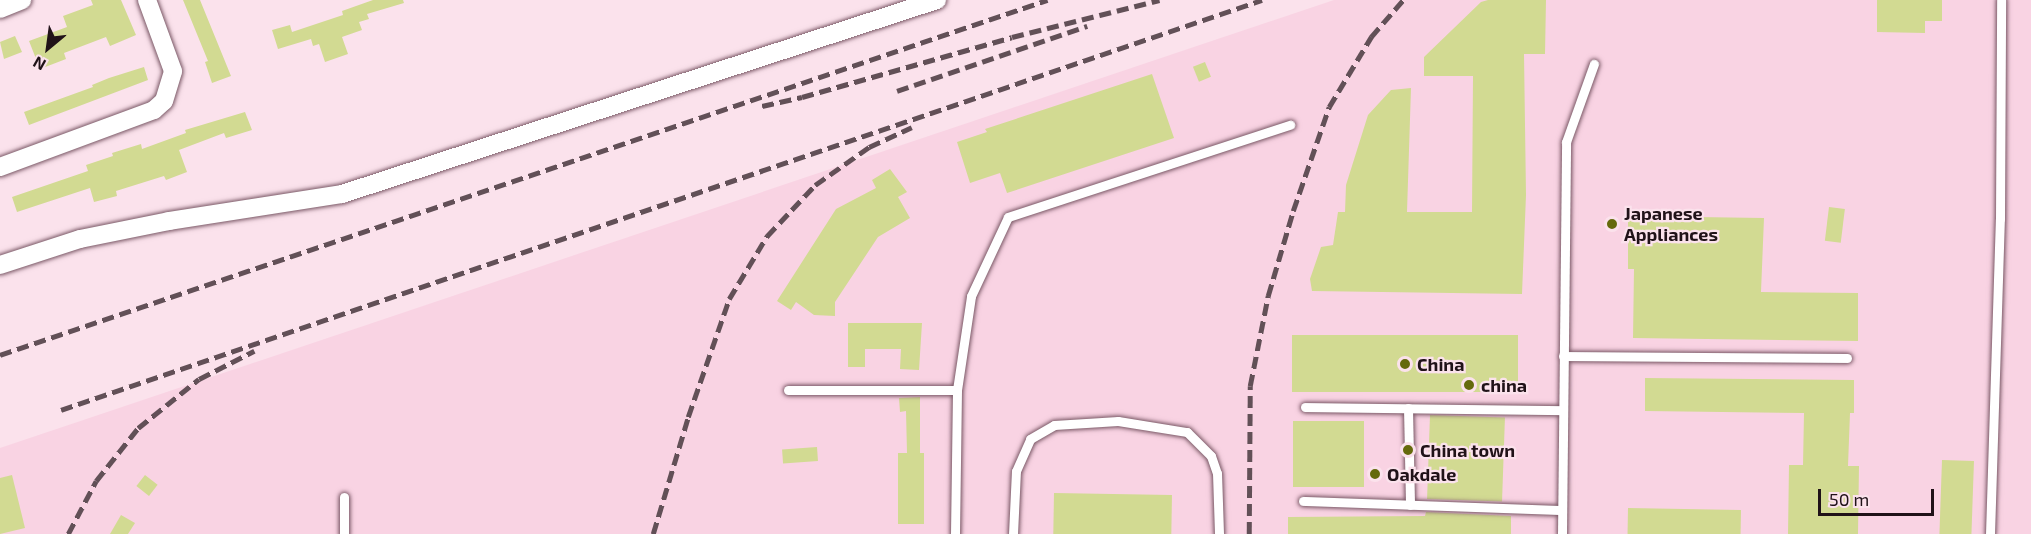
<!DOCTYPE html>
<html>
<head>
<meta charset="utf-8">
<style>
  body { margin:0 }
  #map { position:relative; width:2031px; height:534px; overflow:hidden; background:#fbe2ec; font-family:"Exo 2",sans-serif }
  div>[style] { position:absolute }
  [style*='--x'] { left:calc(var(--x)*1px); top:calc(var(--y)*1px); width:calc(var(--w)*1px); rotate:calc(var(--a)*1deg) }
  .built>* { inset:0; background:#f9d3e3 }
  .building>* { inset:0; background:#d2da92; transform-origin:0 0 }
  .roads { filter:drop-shadow(0 0 2px #7a5866) drop-shadow(0 0 2px #7a5866) }
  .service>* { height:9px; margin:-4.5px; padding:0 4.5px; transform-origin:4.5px; border-radius:4.5px; background:#fff }
  .minor>* { height:18px; margin:-9px; padding:0 9px; transform-origin:9px; border-radius:9px; background:#fff }
  .rail>* { height:4.5px; margin-top:-2.25px; transform-origin:0; background:repeating-linear-gradient(90deg,#625057 0 12px,transparent 0 18px) }
  .dots>* { width:16px; height:16px; translate:-50% -50%; box-sizing:border-box; border:3px solid #fbe2ec; border-radius:50% }
  span { translate:-50% -50%; white-space:nowrap; text-align:center; line-height:1.15; -webkit-text-stroke:4.5px #fbe2ec; paint-order:stroke }
  .poi-label { font-size:18px; color:#201218; font-weight:700 }
  .left { translate:0 -50%; text-align:left }
  .north { position:absolute; left:18px; top:18px; width:60px; height:60px; -webkit-text-stroke:4px #fbe2ec; paint-order:stroke; rotate:209deg; font-size:16px; font-weight:700; line-height:24px; text-align:center; color:#201218 }
  .north::after { content:''; display:block; margin:auto; width:21px; height:27px; background:#201218; clip-path:polygon(50% 0,100% 100%,50% 72%,0 100%) }
  .scale { position:absolute; left:1818px; top:489px; width:116px; height:27px; box-sizing:border-box; border:3px solid #201218; border-top:0; padding-left:8px; font-size:18px; line-height:21px; white-space:nowrap; color:#201218; -webkit-text-stroke:4px #fbe2ec; paint-order:stroke }
</style>
</head>
<body>
<div id="map">
  <div class="built">
    <i style="clip-path:polygon(1334px 0,2031px 0,2031px 534px,0 534px,0 448px)"></i>
  </div>
  <div class="building">
    <i style="clip-path:polygon(91px 0,121px 0,136px 35px,110px 46px,106px 37px,64px 53px,66px 59px,40px 69px,29px 41px,67px 27px,63px 16px,93px 5px)"></i>
    <i style="clip-path:polygon(183px 0,200px 0,231px 76px,212px 83px,205px 62px,208px 61px)"></i>
    <i style="clip-path:polygon(373px 0,403px 0,404px 3px,367px 14px,369px 19px,359px 22px,362px 30px,342px 37px,348px 54px,325px 62px,319px 44px,313px 46px,311px 39px,278px 49px,272px 30px,290px 25px,292px 32px,343px 15px,342px 11px)"></i>
    <i style="clip-path:polygon(1488px 0,1546px 0,1545px 54px,1524px 54px,1526px 195px,1522px 294px,1312px 291px,1310px 279px,1321px 247px,1333px 245px,1338px 212px,1345px 212px,1346px 185px,1368px 115px,1391px 90px,1411px 88px,1407px 212px,1472px 212px,1473px 76px,1424px 76px,1424px 57px,1481px 2px)"></i>
    <i style="clip-path:polygon(1877px 0,1942px 0,1942px 21px,1925px 21px,1925px 33px,1877px 32px)"></i>
    <i style="clip-path:polygon(15px 36px,22px 52px,4px 59px,0 42px)"></i>
    <i style="left:1205px;top:62px;width:16px;height:13px;rotate:68deg"></i>
    <i style="clip-path:polygon(144px 67px,148px 80px,29px 125px,24px 112px,93px 87px,92px 85px,109px 78px)"></i>
    <i style="clip-path:polygon(1152px 74px,1174px 138px,1007px 193px,1000px 173px,970px 183px,957px 142px,987px 132px,985px 129px)"></i>
    <i style="clip-path:polygon(245px 112px,252px 130px,226px 138px,224px 133px,179px 150px,187px 172px,166px 180px,164px 176px,116px 191px,117px 196px,94px 202px,90px 188px,17px 212px,12px 197px,88px 171px,86px 165px,113px 156px,112px 153px,141px 144px,142px 149px,186px 133px,185px 130px)"></i>
    <i style="clip-path:polygon(890px 169px,907px 192px,898px 197px,910px 218px,878px 237px,835px 302px,835px 316px,814px 315px,796px 302px,791px 310px,777px 301px,836px 209px,876px 188px,872px 180px)"></i>
    <i style="left:1829px;top:207px;width:16px;height:34px;rotate:7deg"></i>
    <i style="clip-path:polygon(1628px 216px,1764px 218px,1761px 292px,1858px 293px,1858px 341px,1633px 338px,1634px 269px,1628px 269px)"></i>
    <i style="clip-path:polygon(848px 323px,922px 323px,919px 370px,900px 369px,901px 349px,865px 349px,865px 367px,848px 367px)"></i>
    <i style="left:1292px;top:335px;width:226px;height:57px"></i>
    <i style="clip-path:polygon(1645px 378px,1854px 380px,1854px 413px,1850px 413px,1848px 466px,1859px 466px,1858px 534px,1788px 534px,1789px 465px,1803px 465px,1804px 413px,1645px 411px)"></i>
    <i style="clip-path:polygon(920px 397px,920px 453px,924px 453px,924px 524px,898px 524px,898px 453px,907px 453px,906px 411px,900px 412px,899px 398px)"></i>
    <i style="left:1430px;top:415px;width:75px;height:84px;rotate:2deg"></i>
    <i style="left:1293px;top:421px;width:71px;height:66px"></i>
    <i style="left:817px;top:447px;width:14px;height:35px;rotate:86deg"></i>
    <i style="left:1942px;top:460px;width:32px;height:74px;rotate:2deg"></i>
    <i style="clip-path:polygon(12px 475px,25px 528px,0 534px,0 478px)"></i>
    <i style="left:145px;top:475px;width:16px;height:14px;rotate:38deg"></i>
    <i style="left:1054px;top:493px;width:118px;height:41px;rotate:1deg"></i>
    <i style="left:1628px;top:508px;width:113px;height:26px;rotate:1deg"></i>
    <i style="clip-path:polygon(1426px 512px,1511px 516px,1511px 534px,1288px 534px,1288px 517px,1425px 516px)"></i>
    <i style="clip-path:polygon(121px 515px,135px 523px,128px 534px,110px 534px)"></i>
  </div>
  <div class="roads">
    <div class="service">
      <i style="--x:1563;--y:356;--w:284;--a:0.4"></i>
      <i style="--x:788;--y:390;--w:169;--a:0"></i>
      <i style="--x:1305;--y:407;--w:258;--a:0.7"></i>
      <i style="--x:1408;--y:408;--w:97;--a:88.8"></i>
      <i style="--x:1303;--y:501;--w:259;--a:2"></i>
      <i style="--x:344;--y:534;--w:37;--a:-90"></i>
      <i style="--x:955;--y:534;--w:144;--a:-89.2"></i>
      <i style="--x:957;--y:390;--w:95;--a:-81.5"></i>
      <i style="--x:971;--y:296;--w:87;--a:-64.9"></i>
      <i style="--x:1008;--y:217;--w:297;--a:-18.1"></i>
      <i style="--x:1013;--y:534;--w:63;--a:-87.3"></i>
      <i style="--x:1016;--y:471;--w:35;--a:-66"></i>
      <i style="--x:1030;--y:439;--w:28;--a:-30"></i>
      <i style="--x:1054;--y:425;--w:64;--a:-3.6"></i>
      <i style="--x:1118;--y:421;--w:70;--a:9.1"></i>
      <i style="--x:1187;--y:432;--w:34;--a:45"></i>
      <i style="--x:1211;--y:456;--w:18;--a:71"></i>
      <i style="--x:1217;--y:473;--w:61;--a:88.1"></i>
      <i style="--x:1562;--y:534;--w:392;--a:-89.4"></i>
      <i style="--x:1566;--y:142;--w:83;--a:-70.3"></i>
      <i style="--x:1990;--y:534;--w:315;--a:-88.2"></i>
      <i style="--x:2000;--y:219;--w:219;--a:-89.7"></i>
    </div>
    <div class="minor">
      <i style="--x:0;--y:9;--w:24;--a:-22"></i>
      <i style="--x:0;--y:167;--w:164;--a:-20.3"></i>
      <i style="--x:154;--y:110;--w:13;--a:-42"></i>
      <i style="--x:164;--y:101;--w:31;--a:-73"></i>
      <i style="--x:173;--y:71;--w:76;--a:-110.1"></i>
      <i style="--x:0;--y:265;--w:84;--a:-18"></i>
      <i style="--x:80;--y:239;--w:91;--a:-11.4"></i>
      <i style="--x:169;--y:221;--w:175;--a:-8.9"></i>
      <i style="--x:342;--y:194;--w:626;--a:-18.06"></i>
    </div>
  </div>
  <div class="rail">
    <i style="--x:897;--y:91;--w:201;--a:-18.9"></i>
    <i style="--x:762;--y:106;--w:41;--a:-12.7"></i>
    <i style="--x:802;--y:97;--w:218;--a:-15.9"></i>
    <i style="--x:1012;--y:37;--w:152;--a:-14.1"></i>
    <i style="--x:0;--y:355;--w:1106;--a:-18.73"></i>
    <i style="--x:61;--y:410;--w:1269;--a:-18.85"></i>
    <i style="--x:68;--y:534;--w:60;--a:-62.2"></i>
    <i style="--x:96;--y:481;--w:68;--a:-51.6"></i>
    <i style="--x:138;--y:428;--w:78;--a:-38.8"></i>
    <i style="--x:199;--y:379;--w:62;--a:-27"></i>
    <i style="--x:653;--y:534;--w:122;--a:-73.3"></i>
    <i style="--x:688;--y:417;--w:125;--a:-70.8"></i>
    <i style="--x:729;--y:299;--w:74;--a:-58.9"></i>
    <i style="--x:767;--y:236;--w:70;--a:-46.7"></i>
    <i style="--x:815;--y:185;--w:66;--a:-35.1"></i>
    <i style="--x:869;--y:147;--w:47;--a:-24.9"></i>
    <i style="--x:1249;--y:534;--w:148;--a:-89.6"></i>
    <i style="--x:1250;--y:386;--w:92;--a:-78.7"></i>
    <i style="--x:1268;--y:296;--w:89;--a:-73.6"></i>
    <i style="--x:1293;--y:211;--w:110;--a:-70.9"></i>
    <i style="--x:1329;--y:107;--w:82;--a:-59"></i>
    <i style="--x:1371;--y:37;--w:49;--a:-49.1"></i>
  </div>
  <div class="dots">
    <i style="left:1612px;top:224px;background:#656a0c"></i>
    <i style="left:1405px;top:364px;background:#656a0c"></i>
    <i style="left:1469px;top:385px;background:#656a0c"></i>
    <i style="left:1408px;top:450px;background:#656a0c"></i>
    <i style="left:1375px;top:474px;background:#656a0c"></i>
  </div>
  <div class="poi-label">
    <span class="left" style="left:1624px;top:224px">Japanese<br>Appliances</span>
    <span class="left" style="left:1417px;top:364px">China</span>
    <span class="left" style="left:1481px;top:385px">china</span>
    <span class="left" style="left:1420px;top:450px">China town</span>
    <span class="left" style="left:1387px;top:474px">Oakdale</span>
  </div>
  <div class="north">N</div>
  <div class="scale">50 m</div>
</div>
</body>
</html>
